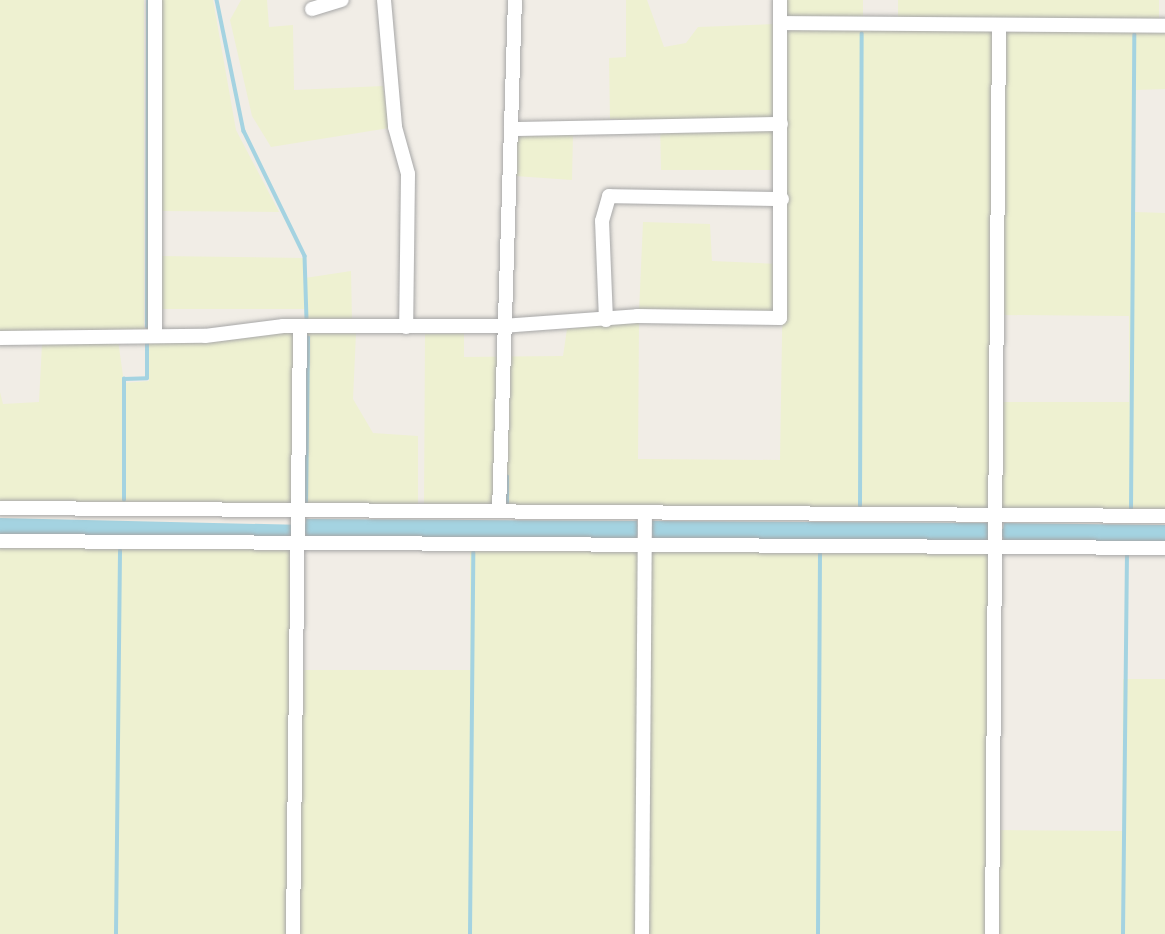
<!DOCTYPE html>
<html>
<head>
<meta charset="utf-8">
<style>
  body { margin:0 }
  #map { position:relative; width:1165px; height:934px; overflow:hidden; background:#f1ede6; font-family:"Nunito Sans",sans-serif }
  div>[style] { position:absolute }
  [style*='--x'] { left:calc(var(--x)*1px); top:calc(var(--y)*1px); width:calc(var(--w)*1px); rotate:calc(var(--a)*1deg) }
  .farmland>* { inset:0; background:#eef1d1; transform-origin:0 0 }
  .water>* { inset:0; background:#a4d3e1 }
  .stream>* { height:3.5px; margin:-1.75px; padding:0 1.75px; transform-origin:1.75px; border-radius:1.75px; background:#a4d3e1 }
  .roads { filter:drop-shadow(0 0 2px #a7a7a7) drop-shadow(0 0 2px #a7a7a7) }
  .street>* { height:14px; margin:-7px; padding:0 7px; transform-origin:7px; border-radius:7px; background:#fff }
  span { translate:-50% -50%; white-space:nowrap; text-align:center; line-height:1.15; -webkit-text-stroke:5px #fff; paint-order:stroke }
</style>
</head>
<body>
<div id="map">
  <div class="farmland">
    <i style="left:0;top:0;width:144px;height:333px"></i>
    <i style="clip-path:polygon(161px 0,213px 0,236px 130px,279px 212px,159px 211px)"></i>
    <i style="clip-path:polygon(241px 0,267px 0,269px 27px,293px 25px,294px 90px,383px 86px,389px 128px,271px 147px,252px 116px,230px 20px)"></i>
    <i style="clip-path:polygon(626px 0,647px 0,664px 47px,686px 43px,698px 27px,776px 24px,775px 170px,661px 170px,660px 122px,610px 119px,609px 58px,626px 57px)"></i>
    <i style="left:786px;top:0;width:77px;height:19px"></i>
    <i style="left:898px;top:0;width:261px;height:20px"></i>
    <i style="clip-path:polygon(787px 28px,993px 31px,991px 509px,424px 505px,425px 334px,464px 333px,464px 357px,563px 356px,567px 329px,639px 321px,638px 459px,780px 460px)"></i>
    <i style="clip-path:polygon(1003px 32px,1165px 32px,1165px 89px,1136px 90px,1135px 212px,1165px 213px,1165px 511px,1000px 509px,1000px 402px,1129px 402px,1129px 316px,1001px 315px)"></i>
    <i style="clip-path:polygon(573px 133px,572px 180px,515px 176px,516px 137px)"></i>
    <i style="clip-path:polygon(643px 222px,710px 224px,712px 261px,778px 264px,775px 314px,639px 312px)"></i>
    <i style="clip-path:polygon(159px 256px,303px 258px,305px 278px,351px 271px,352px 320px,308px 322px,307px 309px,160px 309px)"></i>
    <i style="clip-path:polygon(288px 331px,356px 333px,353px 399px,373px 433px,418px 436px,418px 504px,0 503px,0 392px,3px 404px,39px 402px,42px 344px,118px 340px,124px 383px,149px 381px,149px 339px)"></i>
    <i style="clip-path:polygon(0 547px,301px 549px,301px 670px,470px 670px,470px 549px,989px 552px,985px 934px,0 934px)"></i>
    <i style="clip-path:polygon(1123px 679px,1165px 679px,1165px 934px,998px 934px,997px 830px,1122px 831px)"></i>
  </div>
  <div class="water">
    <i style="clip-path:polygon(0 518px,305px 525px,306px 519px,637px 521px,638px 527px,652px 527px,652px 521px,988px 523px,991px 529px,1003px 529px,1004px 523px,1165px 525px,1165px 544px,1004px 542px,1003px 537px,991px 536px,988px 542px,652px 540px,652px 535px,638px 535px,637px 540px,306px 538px,305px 532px,288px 538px,0 535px)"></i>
  </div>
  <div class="stream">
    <i style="--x:217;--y:0;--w:134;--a:78.4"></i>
    <i style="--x:244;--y:131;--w:139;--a:64"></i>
    <i style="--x:305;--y:256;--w:62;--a:88.2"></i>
    <i style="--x:147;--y:327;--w:327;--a:-89.8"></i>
    <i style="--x:124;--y:500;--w:121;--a:-90"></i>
    <i style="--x:124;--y:379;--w:23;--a:-2"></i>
    <i style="--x:147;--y:378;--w:36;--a:-90"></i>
    <i style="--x:306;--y:502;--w:164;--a:-89.3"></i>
    <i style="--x:860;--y:506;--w:472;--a:-89.8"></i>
    <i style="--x:507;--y:508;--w:31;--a:-90"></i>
    <i style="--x:1131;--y:511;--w:476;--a:-89.6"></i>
    <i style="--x:116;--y:934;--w:383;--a:-89.4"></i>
    <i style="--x:470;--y:934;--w:381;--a:-89.5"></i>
    <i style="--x:818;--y:934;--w:380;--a:-89.7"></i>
    <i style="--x:1123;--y:934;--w:379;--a:-89.4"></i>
  </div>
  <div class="roads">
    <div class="street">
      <i style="--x:155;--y:0;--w:333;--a:90"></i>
      <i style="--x:384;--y:0;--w:127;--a:85"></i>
      <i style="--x:395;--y:127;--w:49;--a:74.5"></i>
      <i style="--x:408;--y:174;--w:153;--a:90.7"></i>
      <i style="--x:312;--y:9;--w:31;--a:-17"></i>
      <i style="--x:781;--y:23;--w:384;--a:0.4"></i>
      <i style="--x:511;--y:129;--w:270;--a:-1.1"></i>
      <i style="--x:606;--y:320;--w:99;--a:-92.3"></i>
      <i style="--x:602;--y:221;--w:26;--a:-74"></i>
      <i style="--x:609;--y:196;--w:173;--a:1"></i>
      <i style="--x:0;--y:338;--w:205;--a:-0.6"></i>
      <i style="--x:205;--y:336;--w:79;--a:-7.3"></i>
      <i style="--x:283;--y:326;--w:219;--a:0"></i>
      <i style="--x:502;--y:326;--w:135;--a:-4.2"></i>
      <i style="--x:637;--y:316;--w:143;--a:0.8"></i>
      <i style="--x:780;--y:318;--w:318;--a:-90"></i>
      <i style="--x:0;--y:508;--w:1165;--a:0.39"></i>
      <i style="--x:499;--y:511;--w:511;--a:-88.21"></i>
      <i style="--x:0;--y:541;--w:1165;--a:0.34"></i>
      <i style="--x:293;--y:934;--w:607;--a:-89.34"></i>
      <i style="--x:642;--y:934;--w:422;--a:-89.6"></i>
      <i style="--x:992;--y:934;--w:908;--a:-89.56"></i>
    </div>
  </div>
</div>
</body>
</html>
